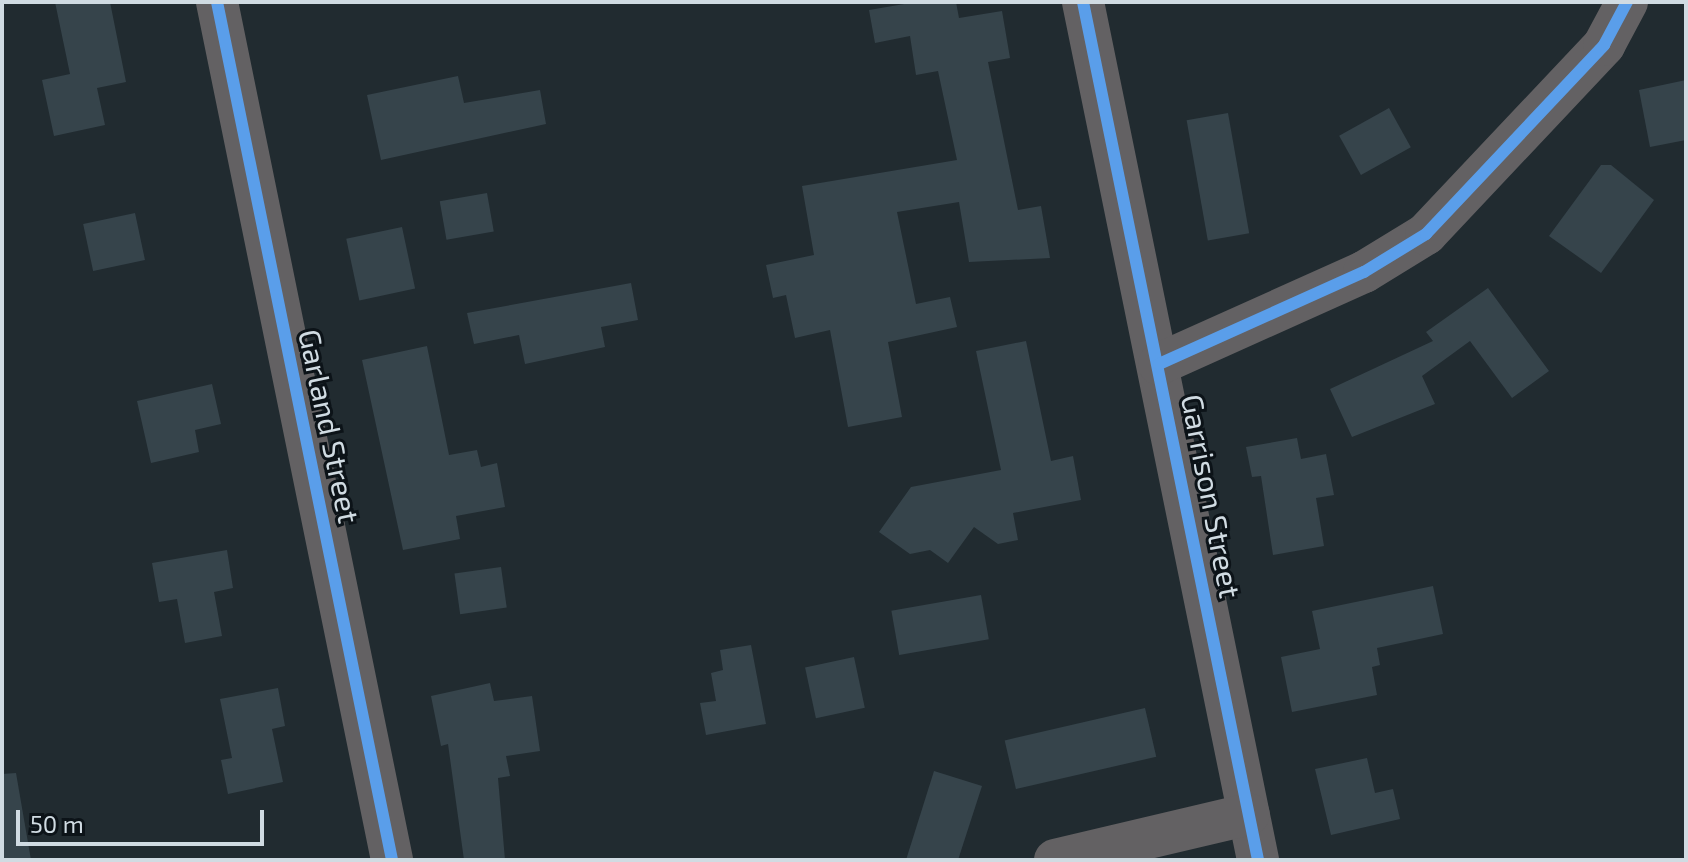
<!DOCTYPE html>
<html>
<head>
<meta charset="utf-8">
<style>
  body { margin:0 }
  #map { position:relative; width:1688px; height:862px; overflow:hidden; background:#212b30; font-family:"Exo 2",sans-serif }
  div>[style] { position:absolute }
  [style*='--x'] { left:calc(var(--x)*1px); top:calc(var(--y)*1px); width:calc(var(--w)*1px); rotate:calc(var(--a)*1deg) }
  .building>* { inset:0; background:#36444b; transform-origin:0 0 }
  .minor>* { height:42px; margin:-21px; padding:0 21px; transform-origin:21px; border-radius:21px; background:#636163 }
  .cycleway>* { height:12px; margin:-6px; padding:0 6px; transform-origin:6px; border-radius:6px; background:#5a9eea }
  span { translate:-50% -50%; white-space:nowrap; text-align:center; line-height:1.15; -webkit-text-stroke:6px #0c1318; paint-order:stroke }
  .street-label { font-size:30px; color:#d0dbe2 }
  .frame { position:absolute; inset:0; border:4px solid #d0dbe2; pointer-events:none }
  .scale { position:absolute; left:16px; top:810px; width:248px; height:36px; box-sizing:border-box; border:4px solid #d0dbe2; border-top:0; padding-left:10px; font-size:24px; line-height:28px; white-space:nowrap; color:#d0dbe2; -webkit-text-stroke:6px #0c1318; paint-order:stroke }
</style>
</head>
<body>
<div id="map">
  <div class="building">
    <i style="clip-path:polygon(55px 2px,110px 2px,126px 82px,97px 88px,105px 125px,54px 136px,42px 80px,70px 74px)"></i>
    <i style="clip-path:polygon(916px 2px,956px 2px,959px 18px,1002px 11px,1010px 58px,988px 62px,1018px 210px,1041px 206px,1050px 258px,969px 262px,959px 202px,897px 212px,916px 304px,950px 297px,957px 327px,888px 342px,902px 417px,848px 427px,830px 330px,795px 338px,786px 295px,773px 298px,766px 265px,814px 255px,802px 186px,957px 160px,938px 71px,916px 75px,910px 36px,875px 43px,869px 10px)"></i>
    <i style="clip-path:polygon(458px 76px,464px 103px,540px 90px,546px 124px,381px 160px,367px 95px)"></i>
    <i style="clip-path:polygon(1686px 80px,1686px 140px,1650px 147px,1639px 90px)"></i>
    <i style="left:1389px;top:108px;width:45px;height:57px;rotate:61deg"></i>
    <i style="left:1228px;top:113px;width:122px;height:42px;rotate:80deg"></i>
    <i style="clip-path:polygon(1601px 165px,1611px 165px,1654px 200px,1601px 273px,1549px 236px)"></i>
    <i style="left:487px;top:193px;width:39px;height:48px;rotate:80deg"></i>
    <i style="left:135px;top:213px;width:48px;height:53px;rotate:78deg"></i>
    <i style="left:402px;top:227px;width:63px;height:57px;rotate:78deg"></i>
    <i style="clip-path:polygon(631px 283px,638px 320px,601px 327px,605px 347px,525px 364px,519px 335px,474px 344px,467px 313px)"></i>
    <i style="clip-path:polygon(1488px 288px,1549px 371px,1512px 398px,1470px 341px,1422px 376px,1435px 404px,1352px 437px,1330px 389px,1433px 341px,1426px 332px)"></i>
    <i style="clip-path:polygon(1026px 341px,1051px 461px,1073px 456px,1081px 500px,1013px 513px,1018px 540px,998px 544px,974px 527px,948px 563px,930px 550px,910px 554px,879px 532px,911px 487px,1001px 470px,976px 351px)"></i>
    <i style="clip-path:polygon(427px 346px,449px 455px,477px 450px,481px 467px,497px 463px,505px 507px,456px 516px,460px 539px,403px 550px,362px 360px)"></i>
    <i style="clip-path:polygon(212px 384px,221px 424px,195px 430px,199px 452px,151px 463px,137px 401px)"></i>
    <i style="clip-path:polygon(1297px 438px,1301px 459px,1326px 454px,1334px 495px,1316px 498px,1324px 546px,1273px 555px,1261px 476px,1252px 477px,1246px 447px)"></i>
    <i style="clip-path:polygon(227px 550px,233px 588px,214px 592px,222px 636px,185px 643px,177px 599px,159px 602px,152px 563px)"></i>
    <i style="left:501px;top:567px;width:41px;height:47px;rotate:82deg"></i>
    <i style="clip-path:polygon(1433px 586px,1443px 634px,1377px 648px,1380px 665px,1372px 667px,1377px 695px,1292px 712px,1281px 657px,1320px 649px,1312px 611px)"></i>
    <i style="left:981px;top:595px;width:45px;height:91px;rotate:80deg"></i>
    <i style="clip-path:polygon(751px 645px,766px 724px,706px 735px,700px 703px,716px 701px,711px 673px,723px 670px,720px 650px)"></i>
    <i style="left:854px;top:657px;width:52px;height:50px;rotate:78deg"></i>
    <i style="clip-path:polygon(490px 683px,494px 701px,532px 696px,540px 751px,506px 756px,510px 776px,498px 778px,505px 860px,464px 860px,448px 744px,441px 746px,431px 696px)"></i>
    <i style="clip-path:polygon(278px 688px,285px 726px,272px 729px,283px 782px,228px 794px,221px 760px,232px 758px,220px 699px)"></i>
    <i style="left:1145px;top:708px;width:50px;height:144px;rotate:77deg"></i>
    <i style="clip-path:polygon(1367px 758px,1375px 793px,1393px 789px,1400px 819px,1331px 835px,1315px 769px)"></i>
    <i style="clip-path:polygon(934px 771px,982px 786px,958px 860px,906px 860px)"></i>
    <i style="clip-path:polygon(16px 773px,31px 860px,2px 860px,2px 774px)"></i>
  </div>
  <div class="minor">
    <i style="--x:217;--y:2;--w:876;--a:78.47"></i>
    <i style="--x:1083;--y:2;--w:876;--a:78.47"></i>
    <i style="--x:1159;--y:364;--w:225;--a:-24.2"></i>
    <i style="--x:1364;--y:272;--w:73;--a:-31.5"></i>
    <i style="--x:1426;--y:234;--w:260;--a:-46.7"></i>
    <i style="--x:1604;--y:45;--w:49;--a:-61.9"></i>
    <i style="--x:1055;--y:860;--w:199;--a:-13.3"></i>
  </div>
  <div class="cycleway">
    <i style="--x:217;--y:2;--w:876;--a:78.47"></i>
    <i style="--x:1083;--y:2;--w:876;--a:78.47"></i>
    <i style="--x:1159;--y:364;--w:225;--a:-24.2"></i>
    <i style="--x:1364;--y:272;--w:73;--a:-31.5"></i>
    <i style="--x:1426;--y:234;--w:260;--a:-46.7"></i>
    <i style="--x:1604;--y:45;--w:49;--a:-61.9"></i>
  </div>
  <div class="street-label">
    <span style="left:330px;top:426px;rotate:78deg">Garland Street</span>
    <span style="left:1212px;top:496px;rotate:79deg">Garrison Street</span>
  </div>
  <div class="frame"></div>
  <div class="scale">50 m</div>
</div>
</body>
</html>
